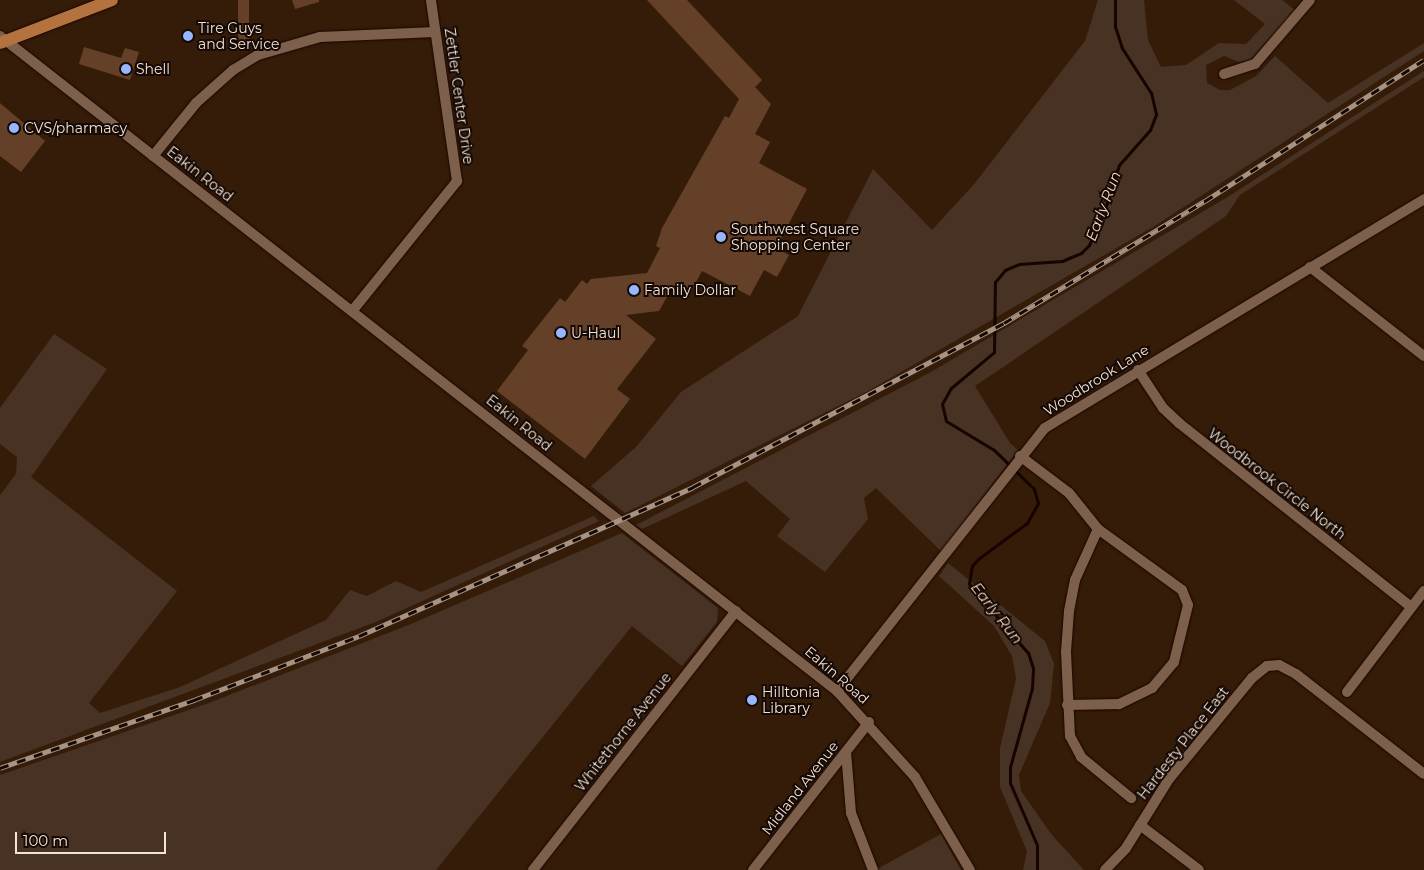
<!DOCTYPE html>
<html>
<head>
<meta charset="utf-8">
<style>
  body { margin:0 }
  #map { position:relative; width:1424px; height:870px; overflow:hidden; background:#351c09; font-family:Montserrat,sans-serif }
  div>[style] { position:absolute }
  [style*='--x'] { left:calc(var(--x)*1px); top:calc(var(--y)*1px); width:calc(var(--w)*1px); rotate:calc(var(--a)*1deg) }
  .green>* { inset:0; background:#483223 }
  .stream>* { height:3px; margin:-1.5px; padding:0 1.5px; transform-origin:1.5px; border-radius:1.5px; background:#170300 }
  .building>* { inset:0; background:#634027; transform-origin:0 0 }
  .roads { filter:drop-shadow(0 0 1px #1b0500) drop-shadow(0 0 1px #1b0500) }
  .minor>* { height:10px; margin:-5px; padding:0 5px; transform-origin:5px; border-radius:5px; background:#7d604c }
  .major>* { height:12px; margin:-6px; padding:0 6px; transform-origin:6px; border-radius:6px; background:#b4723f }
  .rail>* { height:5px; margin-top:-2.5px; transform-origin:0; background:repeating-linear-gradient(90deg,#140904 0 9px,#a79384 0 18px); box-sizing:border-box; border-block:1px solid #a79384 }
  .dots>* { width:14px; height:14px; translate:-50% -50%; box-sizing:border-box; border:2px solid #140904; border-radius:50% }
  span { translate:-50% -50%; white-space:nowrap; text-align:center; line-height:1.15; -webkit-text-stroke:4px #140904; paint-order:stroke }
  .poi-label { font-size:14px; color:#f3e2d6 }
  .left { translate:0 -50%; text-align:left }
  .street-label { font-size:14px; color:#f3e2d6 }
  .water-label { font-size:15px; color:#f9d3ba; font-style:italic }
  .scale { position:absolute; left:15px; top:832px; width:151px; height:22px; box-sizing:border-box; border:2px solid #f3e2d6; border-top:0; padding-left:6px; font-size:15px; line-height:18px; white-space:nowrap; color:#f3e2d6; -webkit-text-stroke:4px #140904; paint-order:stroke }
</style>
</head>
<body>
<div id="map">
  <div class="green">
    <i style="clip-path:polygon(1098px 0,1144px 0,1148px 40px,1161px 67px,1186px 65px,1219px 43px,1246px 44px,1265px 24px,1234px 0,1282px 0,1295px 10px,1250px 60px,1239px 62px,1224px 56px,1206px 65px,1207px 83px,1220px 90px,1230px 90px,1256px 76px,1275px 56px,1328px 103px,1424px 43px,1424px 51px,1153px 227px,868px 391px,625px 513px,591px 486px,636px 447px,681px 392px,798px 316px,873px 169px,932px 230px,975px 183px,1085px 41px)"></i>
    <i style="clip-path:polygon(1424px 71px,1424px 77px,1240px 195px,1226px 216px,975px 386px,1010px 443px,1018px 450px,941px 551px,876px 488px,864px 498px,868px 519px,825px 572px,777px 536px,790px 519px,746px 481px,642px 529px,636px 525px,931px 372px,1226px 198px)"></i>
    <i style="clip-path:polygon(54px 334px,107px 369px,31px 477px,177px 591px,89px 703px,100px 713px,180px 687px,326px 620px,350px 590px,367px 596px,396px 581px,421px 592px,594px 516px,599px 521px,376px 622px,0 762px,0 495px,16px 474px,17px 457px,0 444px,0 408px)"></i>
    <i style="clip-path:polygon(622px 533px,718px 608px,717px 622px,682px 666px,632px 626px,436px 870px,0 870px,0 775px,209px 703px,411px 624px)"></i>
    <i style="clip-path:polygon(948px 563px,1045px 641px,1054px 664px,1050px 703px,1019px 775px,1021px 791px,1052px 835px,1084px 870px,1023px 870px,1027px 851px,1000px 787px,1000px 748px,1016px 679px,1012px 656px,994px 626px,939px 576px)"></i>
    <i style="clip-path:polygon(941px 834px,961px 870px,878px 870px,877px 869px)"></i>
  </div>
  <div class="stream">
    <i style="--x:1037;--y:870;--w:25;--a:-90"></i>
    <i style="--x:1037;--y:845;--w:68;--a:-113.5"></i>
    <i style="--x:1010;--y:783;--w:16;--a:-90"></i>
    <i style="--x:1010;--y:767;--w:82;--a:-74.4"></i>
    <i style="--x:1032;--y:688;--w:20;--a:-87"></i>
    <i style="--x:1033;--y:668;--w:16;--a:-108"></i>
    <i style="--x:1028;--y:653;--w:91;--a:-130.5"></i>
    <i style="--x:969;--y:584;--w:18;--a:-81"></i>
    <i style="--x:972;--y:566;--w:9;--a:-49"></i>
    <i style="--x:978;--y:559;--w:61;--a:-36.3"></i>
    <i style="--x:1027;--y:523;--w:23;--a:-61"></i>
    <i style="--x:1038;--y:503;--w:15;--a:-106"></i>
    <i style="--x:1034;--y:489;--w:56;--a:-135.7"></i>
    <i style="--x:994;--y:450;--w:56;--a:-148.9"></i>
    <i style="--x:946;--y:421;--w:17;--a:-103"></i>
    <i style="--x:942;--y:404;--w:18;--a:-61"></i>
    <i style="--x:951;--y:388;--w:56;--a:-39.9"></i>
    <i style="--x:994;--y:352;--w:70;--a:-89.2"></i>
    <i style="--x:995;--y:282;--w:16;--a:-50"></i>
    <i style="--x:1005;--y:270;--w:15;--a:-23"></i>
    <i style="--x:1019;--y:264;--w:43;--a:-4"></i>
    <i style="--x:1062;--y:261;--w:21;--a:-23"></i>
    <i style="--x:1081;--y:253;--w:11;--a:-45"></i>
    <i style="--x:1089;--y:245;--w:33;--a:-65"></i>
    <i style="--x:1103;--y:215;--w:52;--a:-72.3"></i>
    <i style="--x:1119;--y:165;--w:47;--a:-48.5"></i>
    <i style="--x:1150;--y:130;--w:17;--a:-69"></i>
    <i style="--x:1156;--y:114;--w:22;--a:-103"></i>
    <i style="--x:1151;--y:93;--w:54;--a:-122.8"></i>
    <i style="--x:1122;--y:48;--w:23;--a:-108"></i>
    <i style="--x:1115;--y:26;--w:26;--a:-90"></i>
  </div>
  <div class="building">
    <i style="left:238px;top:0;width:11px;height:42px"></i>
    <i style="clip-path:polygon(292px 0,319px 0,319px 2px,295px 9px)"></i>
    <i style="clip-path:polygon(647px 0,687px 0,762px 80px,755px 87px,771px 104px,755px 134px,770px 142px,759px 163px,807px 189px,776px 248px,789px 255px,777px 277px,764px 270px,750px 296px,702px 271px,688px 297px,672px 288px,659px 311px,626px 315px,656px 339px,617px 389px,630px 399px,585px 459px,497px 391px,528px 350px,522px 346px,560px 298px,565px 302px,582px 280px,587px 284px,591px 279px,647px 273px,660px 248px,656px 246px,662px 228px,725px 116px,729px 118px,739px 99px)"></i>
    <i style="clip-path:polygon(84px 47px,121px 58px,125px 48px,139px 52px,130px 80px,79px 64px)"></i>
    <i style="clip-path:polygon(0 103px,45px 141px,21px 172px,0 156px)"></i>
  </div>
  <div class="roads">
    <div class="minor">
      <i style="--x:0;--y:36;--w:1063;--a:38.05"></i>
      <i style="--x:837;--y:691;--w:116;--a:47.8"></i>
      <i style="--x:915;--y:777;--w:108;--a:59.4"></i>
      <i style="--x:1224;--y:74;--w:33;--a:-18"></i>
      <i style="--x:1255;--y:64;--w:84;--a:-49.3"></i>
      <i style="--x:153;--y:156;--w:68;--a:-50.9"></i>
      <i style="--x:196;--y:103;--w:50;--a:-41.7"></i>
      <i style="--x:233;--y:70;--w:29;--a:-31"></i>
      <i style="--x:258;--y:55;--w:65;--a:-16.2"></i>
      <i style="--x:320;--y:37;--w:115;--a:-2.5"></i>
      <i style="--x:1310;--y:267;--w:145;--a:38"></i>
      <i style="--x:353;--y:310;--w:166;--a:-51.1"></i>
      <i style="--x:457;--y:181;--w:183;--a:-98.2"></i>
      <i style="--x:1138;--y:370;--w:45;--a:56.7"></i>
      <i style="--x:1163;--y:408;--w:22;--a:43"></i>
      <i style="--x:1179;--y:423;--w:296;--a:38.4"></i>
      <i style="--x:1020;--y:456;--w:61;--a:37.1"></i>
      <i style="--x:1069;--y:493;--w:46;--a:51.1"></i>
      <i style="--x:1098;--y:529;--w:104;--a:36"></i>
      <i style="--x:1182;--y:590;--w:16;--a:68"></i>
      <i style="--x:1188;--y:605;--w:59;--a:103.8"></i>
      <i style="--x:1174;--y:662;--w:34;--a:130"></i>
      <i style="--x:1152;--y:688;--w:37;--a:154"></i>
      <i style="--x:1119;--y:704;--w:52;--a:178.9"></i>
      <i style="--x:1098;--y:529;--w:56;--a:114.3"></i>
      <i style="--x:1075;--y:580;--w:32;--a:101"></i>
      <i style="--x:1069;--y:611;--w:41;--a:94.2"></i>
      <i style="--x:1066;--y:652;--w:84;--a:87.3"></i>
      <i style="--x:1070;--y:736;--w:24;--a:62"></i>
      <i style="--x:1081;--y:757;--w:65;--a:39.4"></i>
      <i style="--x:837;--y:691;--w:335;--a:-51.7"></i>
      <i style="--x:1045;--y:428;--w:443;--a:-31.1"></i>
      <i style="--x:1347;--y:692;--w:127;--a:-52.7"></i>
      <i style="--x:846;--y:752;--w:61;--a:85.3"></i>
      <i style="--x:851;--y:813;--w:61;--a:68.9"></i>
      <i style="--x:1140;--y:825;--w:74;--a:37.3"></i>
      <i style="--x:533;--y:870;--w:329;--a:-51.9"></i>
      <i style="--x:753;--y:870;--w:188;--a:-51.9"></i>
      <i style="--x:1105;--y:870;--w:30;--a:-46"></i>
      <i style="--x:1126;--y:848;--w:81;--a:-58.1"></i>
      <i style="--x:1169;--y:779;--w:131;--a:-50.6"></i>
      <i style="--x:1252;--y:678;--w:19;--a:-39"></i>
      <i style="--x:1267;--y:666;--w:12;--a:-5"></i>
      <i style="--x:1279;--y:665;--w:19;--a:28"></i>
      <i style="--x:1296;--y:674;--w:162;--a:38"></i>
    </div>
    <div class="major">
      <i style="--x:0;--y:43;--w:120;--a:-21"></i>
    </div>
  </div>
  <div class="rail">
    <i style="--x:0;--y:768;--w:206;--a:-19.3"></i>
    <i style="--x:194;--y:700;--w:177;--a:-21.2"></i>
    <i style="--x:359;--y:636;--w:366;--a:-24"></i>
    <i style="--x:693;--y:487;--w:352;--a:-27.8"></i>
    <i style="--x:1004;--y:323;--w:235;--a:-31.3"></i>
    <i style="--x:1205;--y:201;--w:260;--a:-32.8"></i>
  </div>
  <div class="dots">
    <i style="left:188px;top:36px;background:#97b6fd"></i>
    <i style="left:126px;top:69px;background:#97b6fd"></i>
    <i style="left:14px;top:128px;background:#97b6fd"></i>
    <i style="left:721px;top:237px;background:#97b6fd"></i>
    <i style="left:634px;top:290px;background:#97b6fd"></i>
    <i style="left:561px;top:333px;background:#97b6fd"></i>
    <i style="left:752px;top:700px;background:#97b6fd"></i>
  </div>
  <div class="poi-label">
    <span class="left" style="left:198px;top:36px">Tire Guys<br>and Service</span>
    <span class="left" style="left:136px;top:69px">Shell</span>
    <span class="left" style="left:24px;top:128px">CVS/pharmacy</span>
    <span class="left" style="left:731px;top:237px">Southwest Square<br>Shopping Center</span>
    <span class="left" style="left:644px;top:290px">Family Dollar</span>
    <span class="left" style="left:571px;top:333px">U-Haul</span>
    <span class="left" style="left:762px;top:700px">Hilltonia<br>Library</span>
  </div>
  <div class="street-label">
    <span style="left:459px;top:96px;rotate:82deg">Zettler Center Drive</span>
    <span style="left:200px;top:174px;rotate:38deg">Eakin Road</span>
    <span style="left:1096px;top:380px;rotate:-32deg">Woodbrook Lane</span>
    <span style="left:519px;top:423px;rotate:39deg">Eakin Road</span>
    <span style="left:1277px;top:484px;rotate:38deg">Woodbrook Circle North</span>
    <span style="left:837px;top:675px;rotate:41deg">Eakin Road</span>
    <span style="left:623px;top:732px;rotate:-52deg">Whitethorne Avenue</span>
    <span style="left:1183px;top:743px;rotate:-52deg">Hardesty Place East</span>
    <span style="left:800px;top:788px;rotate:-52deg">Midland Avenue</span>
  </div>
  <div class="water-label">
    <span style="left:1103px;top:206px;rotate:-69deg">Early Run</span>
    <span style="left:997px;top:613px;rotate:52deg">Early Run</span>
  </div>
  <div class="scale">100 m</div>
</div>
</body>
</html>
